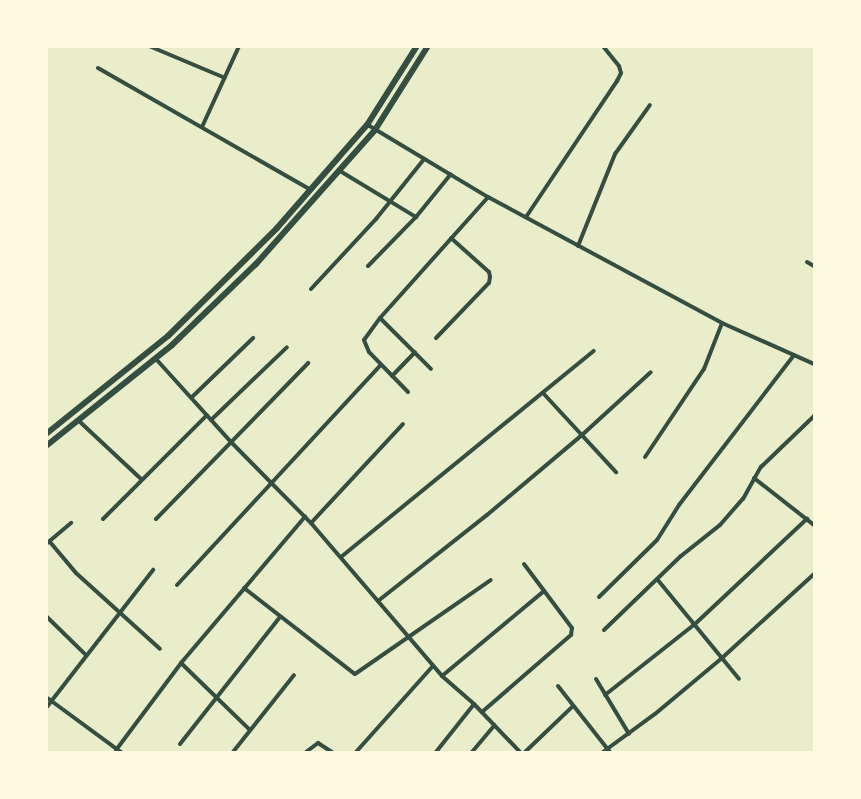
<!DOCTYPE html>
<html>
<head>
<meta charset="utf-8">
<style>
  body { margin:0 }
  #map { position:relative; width:861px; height:799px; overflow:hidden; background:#e9edc9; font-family:"Space Grotesk",sans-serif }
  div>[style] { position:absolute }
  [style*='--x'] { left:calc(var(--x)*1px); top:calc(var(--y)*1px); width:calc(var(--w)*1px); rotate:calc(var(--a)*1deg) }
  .minor>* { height:4px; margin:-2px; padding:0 2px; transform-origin:2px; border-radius:2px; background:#344e41 }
  .primary>* { height:6px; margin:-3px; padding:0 3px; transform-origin:3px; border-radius:3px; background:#344e41 }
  span { translate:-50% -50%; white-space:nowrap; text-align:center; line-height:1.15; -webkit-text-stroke:5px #fefae0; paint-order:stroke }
  .frame { position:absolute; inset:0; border:48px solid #fefae0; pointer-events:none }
</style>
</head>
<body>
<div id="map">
  <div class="minor">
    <i style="--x:149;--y:46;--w:82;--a:22.8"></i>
    <i style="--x:98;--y:68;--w:245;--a:29.8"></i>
    <i style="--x:368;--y:125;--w:140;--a:31"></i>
    <i style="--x:488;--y:197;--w:266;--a:28.3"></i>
    <i style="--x:722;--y:323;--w:101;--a:24"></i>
    <i style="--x:202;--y:127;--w:89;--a:-65.4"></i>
    <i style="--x:340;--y:171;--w:89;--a:31.2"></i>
    <i style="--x:526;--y:217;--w:164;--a:-56.2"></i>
    <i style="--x:617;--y:81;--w:9;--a:-63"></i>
    <i style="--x:621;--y:73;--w:7;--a:-106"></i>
    <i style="--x:619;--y:66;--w:26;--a:-129"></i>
    <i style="--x:578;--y:246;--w:99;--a:-68.1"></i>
    <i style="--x:615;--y:154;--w:60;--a:-54.5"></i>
    <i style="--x:807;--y:262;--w:8;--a:30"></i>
    <i style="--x:368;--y:266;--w:69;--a:-45.6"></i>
    <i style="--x:416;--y:217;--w:55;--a:-50.9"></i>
    <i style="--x:311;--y:289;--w:96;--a:-47.1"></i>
    <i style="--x:376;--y:219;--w:77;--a:-51.3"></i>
    <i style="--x:380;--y:318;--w:72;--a:45"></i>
    <i style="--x:436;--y:338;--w:76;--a:-46.1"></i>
    <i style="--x:489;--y:283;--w:6;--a:-81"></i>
    <i style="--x:490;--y:277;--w:5;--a:-101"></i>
    <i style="--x:489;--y:272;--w:51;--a:-138.2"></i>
    <i style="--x:156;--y:359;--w:112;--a:47.9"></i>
    <i style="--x:231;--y:442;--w:114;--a:45.4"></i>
    <i style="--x:311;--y:523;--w:201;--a:49.4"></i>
    <i style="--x:442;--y:676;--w:43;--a:41.2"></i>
    <i style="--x:474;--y:704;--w:66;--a:46.2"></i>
    <i style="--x:392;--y:376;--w:33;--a:-46"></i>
    <i style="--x:408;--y:392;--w:56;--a:-134.3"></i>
    <i style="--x:369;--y:352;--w:13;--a:-113"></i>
    <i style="--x:364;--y:340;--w:27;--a:-54"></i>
    <i style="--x:380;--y:318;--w:162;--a:-48.2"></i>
    <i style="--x:543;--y:393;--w:108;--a:47.3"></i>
    <i style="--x:192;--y:397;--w:85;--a:-44"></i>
    <i style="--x:211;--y:420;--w:105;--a:-43.8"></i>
    <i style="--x:79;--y:421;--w:85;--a:43.1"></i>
    <i style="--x:645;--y:457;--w:106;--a:-56.2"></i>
    <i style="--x:704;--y:369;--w:49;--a:-68.6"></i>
    <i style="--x:754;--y:478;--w:76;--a:38.1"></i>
    <i style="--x:103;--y:519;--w:147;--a:-45"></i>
    <i style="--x:156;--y:519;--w:218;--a:-45.7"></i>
    <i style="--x:311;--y:523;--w:135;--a:-47.1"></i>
    <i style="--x:50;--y:542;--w:40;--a:50"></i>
    <i style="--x:76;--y:573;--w:113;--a:42.1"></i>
    <i style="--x:46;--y:544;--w:33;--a:-40"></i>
    <i style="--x:341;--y:557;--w:326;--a:-39.2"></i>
    <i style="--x:657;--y:579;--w:129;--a:50.6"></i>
    <i style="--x:177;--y:585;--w:300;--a:-47.2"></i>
    <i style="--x:244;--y:588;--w:140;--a:37.8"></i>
    <i style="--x:355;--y:674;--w:165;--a:-34.7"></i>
    <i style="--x:599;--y:597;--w:81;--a:-44.5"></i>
    <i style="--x:657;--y:540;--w:41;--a:-57.8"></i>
    <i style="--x:679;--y:505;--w:189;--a:-52.5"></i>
    <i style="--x:378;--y:601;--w:139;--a:-38.3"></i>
    <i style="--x:487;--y:515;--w:124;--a:-40.1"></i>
    <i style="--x:582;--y:435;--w:93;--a:-42.4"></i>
    <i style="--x:46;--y:616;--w:56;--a:44.3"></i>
    <i style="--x:604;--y:630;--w:107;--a:-43.9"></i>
    <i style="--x:681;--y:556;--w:50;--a:-38.5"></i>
    <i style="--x:720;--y:525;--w:35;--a:-49"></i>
    <i style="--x:743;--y:499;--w:37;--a:-61"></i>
    <i style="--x:761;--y:467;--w:74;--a:-43.9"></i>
    <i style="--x:181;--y:663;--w:96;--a:44.2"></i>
    <i style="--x:442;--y:676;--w:133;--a:-39.8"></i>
    <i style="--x:596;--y:679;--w:64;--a:59"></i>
    <i style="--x:558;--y:686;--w:84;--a:51.8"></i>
    <i style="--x:605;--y:695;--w:115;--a:-38.3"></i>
    <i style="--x:695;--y:624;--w:154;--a:-43.2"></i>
    <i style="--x:46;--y:697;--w:93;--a:36.3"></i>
    <i style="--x:46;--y:708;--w:175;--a:-52.2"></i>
    <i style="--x:482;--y:712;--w:118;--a:-40.9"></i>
    <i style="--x:571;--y:635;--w:7;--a:-82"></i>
    <i style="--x:572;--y:628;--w:80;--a:-126.9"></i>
    <i style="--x:180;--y:744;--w:162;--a:-51.8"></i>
    <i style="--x:116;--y:750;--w:109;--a:-53.2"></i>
    <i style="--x:181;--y:663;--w:192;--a:-49.7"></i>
    <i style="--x:233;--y:752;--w:98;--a:-51.6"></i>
    <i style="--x:306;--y:752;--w:15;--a:-37"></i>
    <i style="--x:318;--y:743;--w:17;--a:33"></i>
    <i style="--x:356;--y:752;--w:115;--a:-48.2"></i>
    <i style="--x:436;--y:752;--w:61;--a:-51.6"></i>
    <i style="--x:472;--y:752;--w:35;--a:-50"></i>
    <i style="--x:525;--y:752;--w:66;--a:-43.8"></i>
    <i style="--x:603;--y:752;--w:64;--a:-36.2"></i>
    <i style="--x:655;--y:714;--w:87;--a:-39.9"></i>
    <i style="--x:722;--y:658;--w:125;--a:-42.4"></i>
  </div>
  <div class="primary">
    <i style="--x:46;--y:434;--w:156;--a:-38.8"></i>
    <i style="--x:168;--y:336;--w:153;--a:-44.7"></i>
    <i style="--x:277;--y:228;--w:137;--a:-48.9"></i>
    <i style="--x:367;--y:125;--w:93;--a:-57.7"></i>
    <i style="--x:46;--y:446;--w:161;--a:-38.7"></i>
    <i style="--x:172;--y:345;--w:117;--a:-44"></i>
    <i style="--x:256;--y:264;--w:179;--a:-48.4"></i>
    <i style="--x:375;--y:130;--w:99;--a:-57.8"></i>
  </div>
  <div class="frame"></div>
</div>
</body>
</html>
